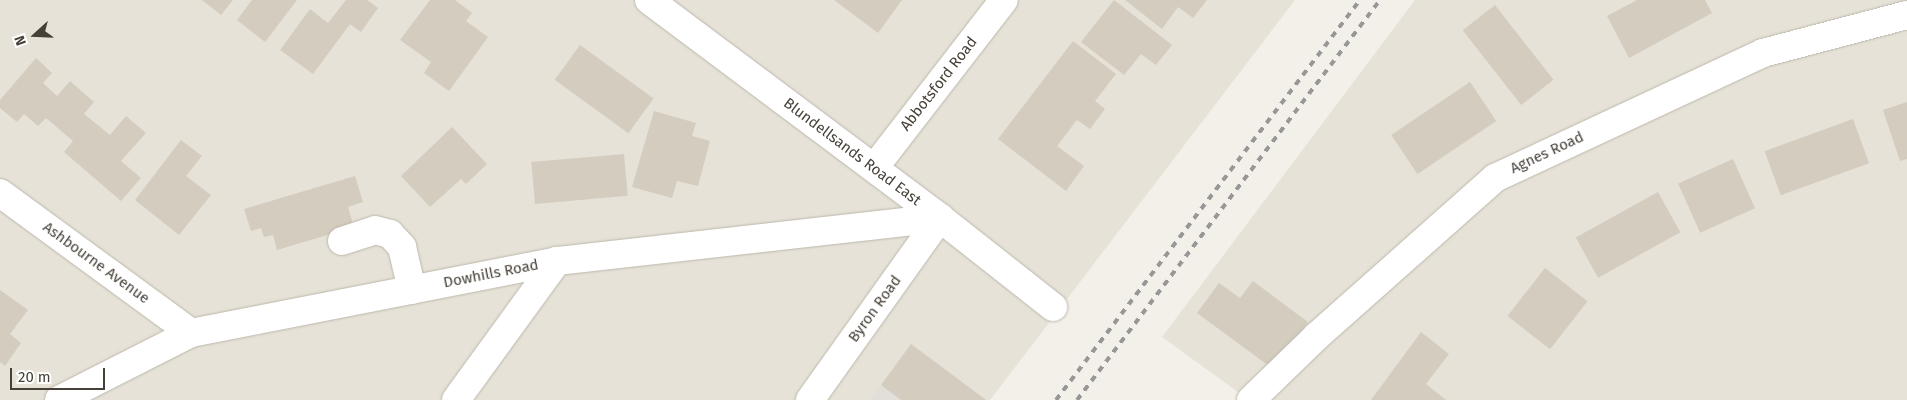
<!DOCTYPE html>
<html>
<head>
<meta charset="utf-8">
<style>
  body { margin:0 }
  #map { position:relative; width:1907px; height:400px; overflow:hidden; background:#f3f0e9; font-family:"Fira Sans",sans-serif }
  div>[style] { position:absolute }
  [style*='--x'] { left:calc(var(--x)*1px); top:calc(var(--y)*1px); width:calc(var(--w)*1px); rotate:calc(var(--a)*1deg) }
  .residential>* { inset:0; background:#e6e2d7 }
  .industrial>* { inset:0; background:#e2dfda }
  .building>* { inset:0; background:#d3ccbf; transform-origin:0 0 }
  .roads { filter:drop-shadow(0 0 1px #bdb7ac) drop-shadow(0 0 1px #bdb7ac) }
  .minor>* { height:28px; margin:-14px; padding:0 14px; transform-origin:14px; border-radius:14px; background:#fff }
  .rail>* { height:4px; margin-top:-2px; transform-origin:0; background:repeating-linear-gradient(90deg,#979797 0 6px,transparent 0 12px) }
  span { translate:-50% -50%; white-space:nowrap; text-align:center; line-height:1.15; -webkit-text-stroke:4px #fff; paint-order:stroke }
  .street-label { font-size:15px; color:#464038 }
  .north { position:absolute; left:10px; top:10px; width:50px; height:50px; -webkit-text-stroke:4px #fff; paint-order:stroke; rotate:250deg; font-size:14px; font-weight:700; line-height:20px; text-align:center; color:#464038 }
  .north::after { content:''; display:block; margin:auto; width:18px; height:22px; background:#464038; clip-path:polygon(50% 0,100% 100%,50% 72%,0 100%) }
  .scale { position:absolute; left:10px; top:368px; width:95px; height:22px; box-sizing:border-box; border:2px solid #464038; border-top:0; padding-left:6px; font-size:15px; line-height:18px; white-space:nowrap; color:#464038; -webkit-text-stroke:4px #fff; paint-order:stroke }
</style>
</head>
<body>
<div id="map">
  <div class="residential">
    <i style="clip-path:polygon(0 0,1295px 0,990px 400px,0 400px)"></i>
    <i style="clip-path:polygon(1415px 0,1907px 0,1907px 400px,1249px 400px,1162px 337px)"></i>
  </div>
  <div class="industrial">
    <i style="clip-path:polygon(881px 385px,902px 400px,870px 400px)"></i>
  </div>
  <div class="building">
    <i style="clip-path:polygon(202px 0,233px 0,221px 15px)"></i>
    <i style="clip-path:polygon(252px 0,297px 0,265px 42px,237px 20px)"></i>
    <i style="clip-path:polygon(346px 0,367px 0,378px 8px,361px 32px,350px 24px,313px 74px,280px 50px,310px 9px,328px 23px)"></i>
    <i style="clip-path:polygon(430px 0,455px 0,472px 13px,466px 21px,488px 37px,449px 91px,424px 73px,431px 62px,400px 40px)"></i>
    <i style="clip-path:polygon(834px 0,902px 0,878px 33px)"></i>
    <i style="clip-path:polygon(1114px 0,1172px 45px,1156px 65px,1141px 54px,1124px 75px,1081px 42px)"></i>
    <i style="clip-path:polygon(1125px 0,1207px 0,1193px 18px,1178px 7px,1162px 29px)"></i>
    <i style="clip-path:polygon(1637px 0,1705px 0,1712px 13px,1629px 58px,1607px 16px)"></i>
    <i style="left:1495px;top:5px;width:95px;height:41px;rotate:52deg"></i>
    <i style="clip-path:polygon(1073px 41px,1116px 74px,1095px 101px,1105px 109px,1090px 129px,1077px 120px,1057px 146px,1084px 166px,1066px 191px,998px 139px)"></i>
    <i style="left:580px;top:45px;width:91px;height:43px;rotate:36deg"></i>
    <i style="clip-path:polygon(36px 58px,52px 73px,43px 83px,57px 96px,70px 81px,94px 102px,84px 114px,110px 135px,126px 116px,146px 133px,121px 161px,141px 178px,121px 201px,64px 152px,73px 141px,46px 118px,38px 126px,24px 114px,17px 122px,0 108px,0 100px)"></i>
    <i style="left:1470px;top:82px;width:47px;height:95px;rotate:56deg"></i>
    <i style="clip-path:polygon(1907px 102px,1907px 159px,1900px 161px,1883px 110px)"></i>
    <i style="clip-path:polygon(654px 111px,696px 123px,692px 136px,710px 141px,698px 186px,677px 181px,672px 198px,632px 187px)"></i>
    <i style="left:1853px;top:119px;width:47px;height:94px;rotate:70deg"></i>
    <i style="clip-path:polygon(452px 127px,487px 164px,466px 184px,461px 179px,430px 207px,401px 176px)"></i>
    <i style="clip-path:polygon(181px 140px,202px 156px,186px 176px,211px 195px,179px 235px,135px 200px)"></i>
    <i style="left:624px;top:154px;width:42px;height:93px;rotate:85deg"></i>
    <i style="left:1733px;top:159px;width:54px;height:60px;rotate:66deg"></i>
    <i style="clip-path:polygon(355px 176px,363px 202px,348px 207px,354px 227px,277px 250px,273px 235px,264px 237px,261px 228px,251px 231px,244px 209px)"></i>
    <i style="left:1658px;top:192px;width:46px;height:94px;rotate:61deg"></i>
    <i style="left:1545px;top:268px;width:54px;height:61px;rotate:38deg"></i>
    <i style="clip-path:polygon(1253px 281px,1308px 322px,1273px 369px,1197px 313px,1219px 283px,1240px 298px)"></i>
    <i style="clip-path:polygon(0 290px,28px 310px,10px 334px,21px 343px,5px 366px,0 362px)"></i>
    <i style="clip-path:polygon(1421px 332px,1449px 354px,1426px 384px,1446px 400px,1371px 400px)"></i>
    <i style="clip-path:polygon(911px 344px,950px 373px,986px 400px,901px 400px,881px 385px)"></i>
  </div>
  <div class="roads">
    <div class="minor">
      <i style="--x:649;--y:0;--w:364;--a:36.8"></i>
      <i style="--x:940;--y:218;--w:144;--a:38.2"></i>
      <i style="--x:874;--y:168;--w:212;--a:-52.3"></i>
      <i style="--x:0;--y:193;--w:237;--a:36.2"></i>
      <i style="--x:342;--y:241;--w:35;--a:-18"></i>
      <i style="--x:375;--y:230;--w:16;--a:15"></i>
      <i style="--x:390;--y:234;--w:18;--a:47"></i>
      <i style="--x:402;--y:247;--w:44;--a:76.9"></i>
      <i style="--x:59;--y:400;--w:148;--a:-26.9"></i>
      <i style="--x:191;--y:333;--w:373;--a:-11.1"></i>
      <i style="--x:557;--y:261;--w:385;--a:-6.4"></i>
      <i style="--x:456;--y:400;--w:172;--a:-54"></i>
      <i style="--x:810;--y:400;--w:224;--a:-54.5"></i>
      <i style="--x:1251;--y:400;--w:92;--a:-44.1"></i>
      <i style="--x:1317;--y:336;--w:238;--a:-41.6"></i>
      <i style="--x:1495;--y:178;--w:296;--a:-25"></i>
      <i style="--x:1763;--y:53;--w:149;--a:-14.8"></i>
    </div>
  </div>
  <div class="rail">
    <i style="--x:1056;--y:400;--w:502;--a:-52.77"></i>
    <i style="--x:1077;--y:400;--w:502;--a:-52.86"></i>
  </div>
  <div class="street-label">
    <span style="left:939px;top:84px;rotate:-52deg">Abbotsford Road</span>
    <span style="left:852px;top:152px;rotate:37deg">Blundellsands Road East</span>
    <span style="left:1547px;top:153px;rotate:-25deg">Agnes Road</span>
    <span style="left:96px;top:263px;rotate:36deg">Ashbourne Avenue</span>
    <span style="left:491px;top:274px;rotate:-11deg">Dowhills Road</span>
    <span style="left:875px;top:309px;rotate:-54deg">Byron Road</span>
  </div>
  <div class="north">N</div>
  <div class="scale">20 m</div>
</div>
</body>
</html>
